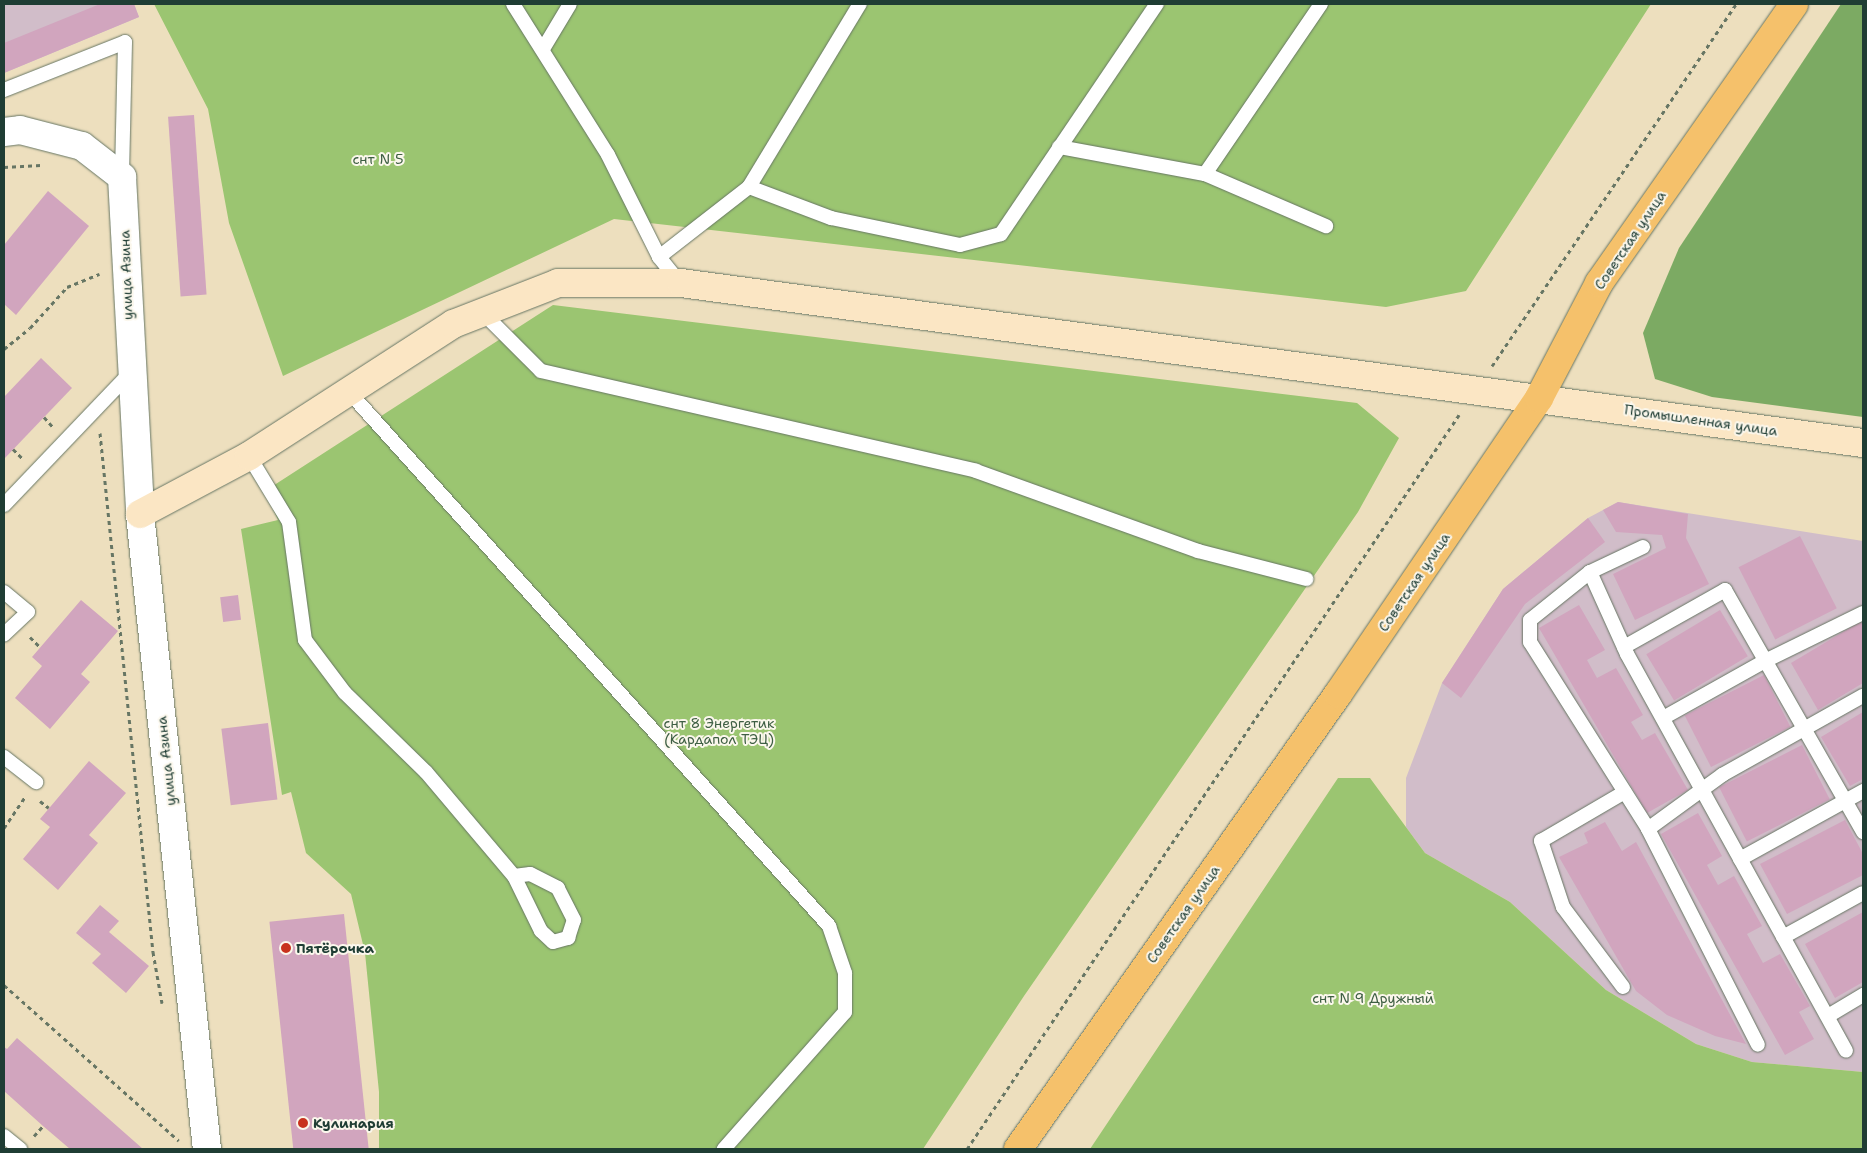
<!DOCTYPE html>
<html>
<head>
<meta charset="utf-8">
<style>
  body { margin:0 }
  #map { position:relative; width:1867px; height:1153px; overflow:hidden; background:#eddfbe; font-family:"Shantell Sans",sans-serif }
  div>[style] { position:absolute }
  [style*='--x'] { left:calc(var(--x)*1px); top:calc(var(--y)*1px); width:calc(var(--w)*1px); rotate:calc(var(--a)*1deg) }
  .industrial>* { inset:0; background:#d1bdc9 }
  .green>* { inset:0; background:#9bc571 }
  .forest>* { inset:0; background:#7caa63 }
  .building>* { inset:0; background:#d1a5be; transform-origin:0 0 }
  .path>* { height:3px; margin-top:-1.5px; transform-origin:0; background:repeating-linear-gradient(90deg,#677664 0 4px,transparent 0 8px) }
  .roads { filter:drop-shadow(0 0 1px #677664) drop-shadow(0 0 1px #677664) }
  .lane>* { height:14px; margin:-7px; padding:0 7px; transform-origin:7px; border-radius:7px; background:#fff }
  .street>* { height:28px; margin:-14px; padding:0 14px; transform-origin:14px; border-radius:14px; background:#fff }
  .secondary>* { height:28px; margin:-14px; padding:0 14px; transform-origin:14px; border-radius:14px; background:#fbe6c4 }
  .primary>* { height:28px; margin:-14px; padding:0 14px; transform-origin:14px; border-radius:14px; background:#f5c16b }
  .dots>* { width:14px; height:14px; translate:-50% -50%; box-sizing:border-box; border:2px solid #fbf7ec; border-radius:50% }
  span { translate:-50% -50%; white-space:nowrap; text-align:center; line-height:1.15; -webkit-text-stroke:4px #fbf7ec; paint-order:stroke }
  .park-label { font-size:14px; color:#3e5f43 }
  .street-label { font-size:14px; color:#1f3d34 }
  .poi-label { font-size:14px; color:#1f3d34; font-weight:700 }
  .left { translate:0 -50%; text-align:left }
  .frame { position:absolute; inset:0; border:5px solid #1f3d34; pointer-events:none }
</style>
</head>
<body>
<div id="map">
  <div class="industrial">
    <i style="clip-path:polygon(4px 4px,134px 4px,139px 17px,4px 73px)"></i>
    <i style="clip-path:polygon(1618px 502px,1863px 541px,1863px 1072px,1752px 1062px,1696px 1044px,1606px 990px,1510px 902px,1425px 853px,1406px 827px,1406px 778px,1442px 683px,1503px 589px,1588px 518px)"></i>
  </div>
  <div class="green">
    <i style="clip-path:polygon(154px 4px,1651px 4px,1466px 291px,1386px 307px,614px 219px,283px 376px,229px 223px,208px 109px)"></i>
    <i style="clip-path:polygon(553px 305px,1357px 403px,1399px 438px,1358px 512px,1024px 996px,923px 1149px,379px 1149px,379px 1092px,365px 953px,351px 894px,306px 853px,291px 792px,282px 795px,241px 529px,278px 520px,265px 491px)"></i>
    <i style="clip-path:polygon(1338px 778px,1370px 778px,1425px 853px,1510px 902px,1606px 990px,1696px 1044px,1752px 1062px,1863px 1072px,1863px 1149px,1090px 1149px)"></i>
  </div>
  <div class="forest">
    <i style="clip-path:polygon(1841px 4px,1863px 4px,1863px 417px,1712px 397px,1655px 379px,1643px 333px,1679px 248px)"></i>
  </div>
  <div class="building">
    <i style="clip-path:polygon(100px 4px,134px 4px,139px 17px,4px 73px,4px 43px)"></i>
    <i style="left:194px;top:115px;width:180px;height:26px;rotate:86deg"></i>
    <i style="clip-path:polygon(48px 191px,89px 226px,16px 315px,4px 304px,4px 245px)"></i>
    <i style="clip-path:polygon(41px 358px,72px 388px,4px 459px,4px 397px)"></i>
    <i style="clip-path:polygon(1618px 502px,1688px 514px,1686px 538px,1709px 584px,1635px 620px,1613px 574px,1666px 548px,1662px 535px,1616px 532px,1603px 510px)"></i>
    <i style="clip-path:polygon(1588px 518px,1605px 542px,1525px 604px,1461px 698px,1442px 683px,1503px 589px)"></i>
    <i style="left:1800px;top:536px;width:81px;height:69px;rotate:63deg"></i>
    <i style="left:238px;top:595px;width:25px;height:18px;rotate:83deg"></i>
    <i style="clip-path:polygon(81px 600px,118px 631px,81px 674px,90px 682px,50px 729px,15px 698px,42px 666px,32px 657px)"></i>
    <i style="clip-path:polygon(1579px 605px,1605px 650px,1587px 660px,1597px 678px,1616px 668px,1643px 715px,1631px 722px,1642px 740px,1655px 733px,1688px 790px,1647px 813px,1539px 628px)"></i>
    <i style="left:1720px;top:610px;width:54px;height:86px;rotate:59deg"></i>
    <i style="clip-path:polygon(1863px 620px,1863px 683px,1818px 710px,1791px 663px)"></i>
    <i style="left:1764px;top:675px;width:58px;height:89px;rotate:63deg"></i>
    <i style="clip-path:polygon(1863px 712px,1863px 779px,1850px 786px,1821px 737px)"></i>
    <i style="left:268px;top:723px;width:77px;height:47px;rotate:83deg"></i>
    <i style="left:1802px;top:745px;width:61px;height:93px;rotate:63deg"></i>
    <i style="clip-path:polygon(89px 761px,126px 793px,89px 835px,98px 843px,58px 890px,23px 859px,50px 827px,40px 819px)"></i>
    <i style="clip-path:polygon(1698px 813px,1722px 856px,1707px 865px,1718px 885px,1734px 876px,1762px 926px,1747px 934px,1763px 963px,1780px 954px,1810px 1006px,1799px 1012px,1814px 1039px,1785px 1055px,1661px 834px)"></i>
    <i style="clip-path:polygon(1845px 820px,1863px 854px,1863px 875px,1787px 914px,1760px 864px)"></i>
    <i style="clip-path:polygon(1605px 822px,1622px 851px,1636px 842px,1746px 1044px,1715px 1036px,1667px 1015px,1636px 991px,1559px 857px,1588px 843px,1584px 833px)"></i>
    <i style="clip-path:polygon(100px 905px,119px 921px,109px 932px,149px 966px,126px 993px,92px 963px,101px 954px,76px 933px)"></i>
    <i style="clip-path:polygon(1863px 912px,1863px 982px,1835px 998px,1805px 944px)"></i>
    <i style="left:344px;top:914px;width:236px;height:75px;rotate:84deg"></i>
    <i style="clip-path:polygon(17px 1038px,143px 1149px,70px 1149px,43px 1126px,4px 1091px,4px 1047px,7px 1049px)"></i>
  </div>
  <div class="path">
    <i style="--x:4;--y:167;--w:37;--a:-3"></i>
    <i style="--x:4;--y:349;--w:33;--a:-39"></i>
    <i style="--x:30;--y:328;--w:55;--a:-47.9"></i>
    <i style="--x:67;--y:287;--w:35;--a:-22"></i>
    <i style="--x:1492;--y:366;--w:437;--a:-56"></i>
    <i style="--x:44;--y:417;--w:13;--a:48"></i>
    <i style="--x:100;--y:433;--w:522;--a:84.17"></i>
    <i style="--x:153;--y:952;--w:52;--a:80"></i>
    <i style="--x:13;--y:449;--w:14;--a:45"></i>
    <i style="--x:30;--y:637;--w:14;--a:45"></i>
    <i style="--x:40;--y:801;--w:11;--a:38"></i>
    <i style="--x:4;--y:828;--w:37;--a:-56"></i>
    <i style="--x:4;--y:985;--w:234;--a:41.7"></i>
    <i style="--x:34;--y:1136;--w:13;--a:-48"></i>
    <i style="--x:967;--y:1149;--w:884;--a:-56.17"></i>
  </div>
  <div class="roads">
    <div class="lane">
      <i style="--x:513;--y:4;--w:178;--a:57.8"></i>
      <i style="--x:608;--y:155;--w:114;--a:63.4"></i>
      <i style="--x:659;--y:257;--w:33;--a:51"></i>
      <i style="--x:543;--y:49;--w:52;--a:-59"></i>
      <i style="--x:4;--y:90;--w:130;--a:-21.6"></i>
      <i style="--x:125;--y:42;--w:135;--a:91.3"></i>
      <i style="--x:1059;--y:147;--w:148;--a:10.5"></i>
      <i style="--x:1205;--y:174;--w:132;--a:23.3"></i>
      <i style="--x:1205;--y:174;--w:206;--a:-55.7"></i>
      <i style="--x:749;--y:187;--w:88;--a:20.7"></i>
      <i style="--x:831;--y:218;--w:132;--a:11.8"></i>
      <i style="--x:960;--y:245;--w:42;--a:-15"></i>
      <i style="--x:1001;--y:234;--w:278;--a:-55.9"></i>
      <i style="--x:659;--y:257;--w:114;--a:-37.9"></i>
      <i style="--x:749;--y:187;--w:214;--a:-58.8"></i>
      <i style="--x:482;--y:312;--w:83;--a:45"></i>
      <i style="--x:541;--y:371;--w:446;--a:12.9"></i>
      <i style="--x:976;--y:471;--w:236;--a:19.8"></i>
      <i style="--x:1198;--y:551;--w:112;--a:14.5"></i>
      <i style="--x:350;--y:393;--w:717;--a:48.05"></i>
      <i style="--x:829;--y:926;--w:50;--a:71.2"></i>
      <i style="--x:845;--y:973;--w:39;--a:90"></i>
      <i style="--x:845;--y:1012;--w:183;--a:131.5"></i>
      <i style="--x:249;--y:456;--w:77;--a:58.8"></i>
      <i style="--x:289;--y:522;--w:119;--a:82.3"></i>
      <i style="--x:305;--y:640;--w:66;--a:53"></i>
      <i style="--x:345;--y:693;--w:113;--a:44.3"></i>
      <i style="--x:426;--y:772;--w:136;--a:49.8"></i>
      <i style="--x:514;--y:876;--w:61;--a:63.9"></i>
      <i style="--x:541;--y:931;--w:16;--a:43"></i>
      <i style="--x:553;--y:942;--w:16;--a:-15"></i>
      <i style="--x:568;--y:938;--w:19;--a:-72"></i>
      <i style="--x:574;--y:920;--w:36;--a:-117"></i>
      <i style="--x:558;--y:888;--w:31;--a:-153"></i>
      <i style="--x:530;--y:874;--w:16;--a:173"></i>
      <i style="--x:4;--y:505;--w:182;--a:-46.3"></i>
      <i style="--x:1643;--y:547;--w:59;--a:154.7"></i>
      <i style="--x:1590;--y:572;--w:77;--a:141.3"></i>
      <i style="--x:1530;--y:620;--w:22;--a:90"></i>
      <i style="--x:1530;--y:642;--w:221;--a:57.7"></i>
      <i style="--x:1648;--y:829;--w:242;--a:63"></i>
      <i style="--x:1590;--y:572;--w:90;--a:65.7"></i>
      <i style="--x:1627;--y:654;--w:453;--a:61.1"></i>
      <i style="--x:4;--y:592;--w:31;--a:40"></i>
      <i style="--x:28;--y:612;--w:33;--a:137"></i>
      <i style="--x:1624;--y:647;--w:116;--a:-29.4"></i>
      <i style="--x:1725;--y:590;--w:279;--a:60.3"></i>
      <i style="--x:1663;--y:718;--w:117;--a:-29.2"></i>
      <i style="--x:1765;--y:661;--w:109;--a:-26.1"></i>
      <i style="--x:4;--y:757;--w:41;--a:38"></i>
      <i style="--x:1648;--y:829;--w:92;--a:-36.1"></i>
      <i style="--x:1722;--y:775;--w:162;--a:-29.3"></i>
      <i style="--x:1740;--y:859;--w:141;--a:-28.9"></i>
      <i style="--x:1783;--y:937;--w:91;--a:-28.8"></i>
      <i style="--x:1623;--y:987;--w:100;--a:-126.9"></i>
      <i style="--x:1563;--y:907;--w:70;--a:-108.4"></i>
      <i style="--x:1541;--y:841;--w:97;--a:-30.3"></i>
      <i style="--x:1828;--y:1016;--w:41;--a:-31"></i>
      <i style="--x:4;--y:1136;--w:21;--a:39"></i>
    </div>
    <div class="street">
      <i style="--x:4;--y:132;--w:16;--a:-7"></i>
      <i style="--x:20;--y:130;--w:64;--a:14.5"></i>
      <i style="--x:82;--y:146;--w:51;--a:37.8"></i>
      <i style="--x:122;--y:177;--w:337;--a:86.9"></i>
      <i style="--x:140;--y:514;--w:639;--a:83.98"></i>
    </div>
    <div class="secondary">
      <i style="--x:140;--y:514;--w:123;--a:-28"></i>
      <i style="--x:249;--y:456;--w:243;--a:-32.9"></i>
      <i style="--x:453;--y:324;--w:113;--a:-21.3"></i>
      <i style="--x:558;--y:283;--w:123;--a:0"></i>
      <i style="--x:681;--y:283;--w:1193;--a:7.71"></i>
    </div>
    <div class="primary">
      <i style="--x:1018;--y:1149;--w:556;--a:-54.88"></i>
      <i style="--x:1338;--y:694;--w:358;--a:-55.8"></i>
      <i style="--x:1539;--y:398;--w:130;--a:-62.4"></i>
      <i style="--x:1599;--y:283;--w:340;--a:-55"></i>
    </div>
  </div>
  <div class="dots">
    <i style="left:286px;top:948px;background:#c8321e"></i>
    <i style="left:303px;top:1123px;background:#c8321e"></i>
  </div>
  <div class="park-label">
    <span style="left:378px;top:159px">снт N 5</span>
    <span style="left:719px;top:731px">снт 8 Энергетик<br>(Кардапол ТЭЦ)</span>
    <span style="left:1373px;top:998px">снт N 9 Дружный</span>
  </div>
  <div class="street-label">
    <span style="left:1630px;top:240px;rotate:-56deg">Советская улица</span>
    <span style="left:126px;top:275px;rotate:-92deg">улица Азина</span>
    <span style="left:1701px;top:420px;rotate:8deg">Промышленная улица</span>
    <span style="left:1414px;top:582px;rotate:-56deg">Советская улица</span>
    <span style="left:166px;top:761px;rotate:-96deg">улица Азина</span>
    <span style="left:1183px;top:914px;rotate:-55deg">Советская улица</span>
  </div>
  <div class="poi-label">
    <span class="left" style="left:296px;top:948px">Пятёрочка</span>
    <span class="left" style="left:313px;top:1123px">Кулинария</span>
  </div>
  <div class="frame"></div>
</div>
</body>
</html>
